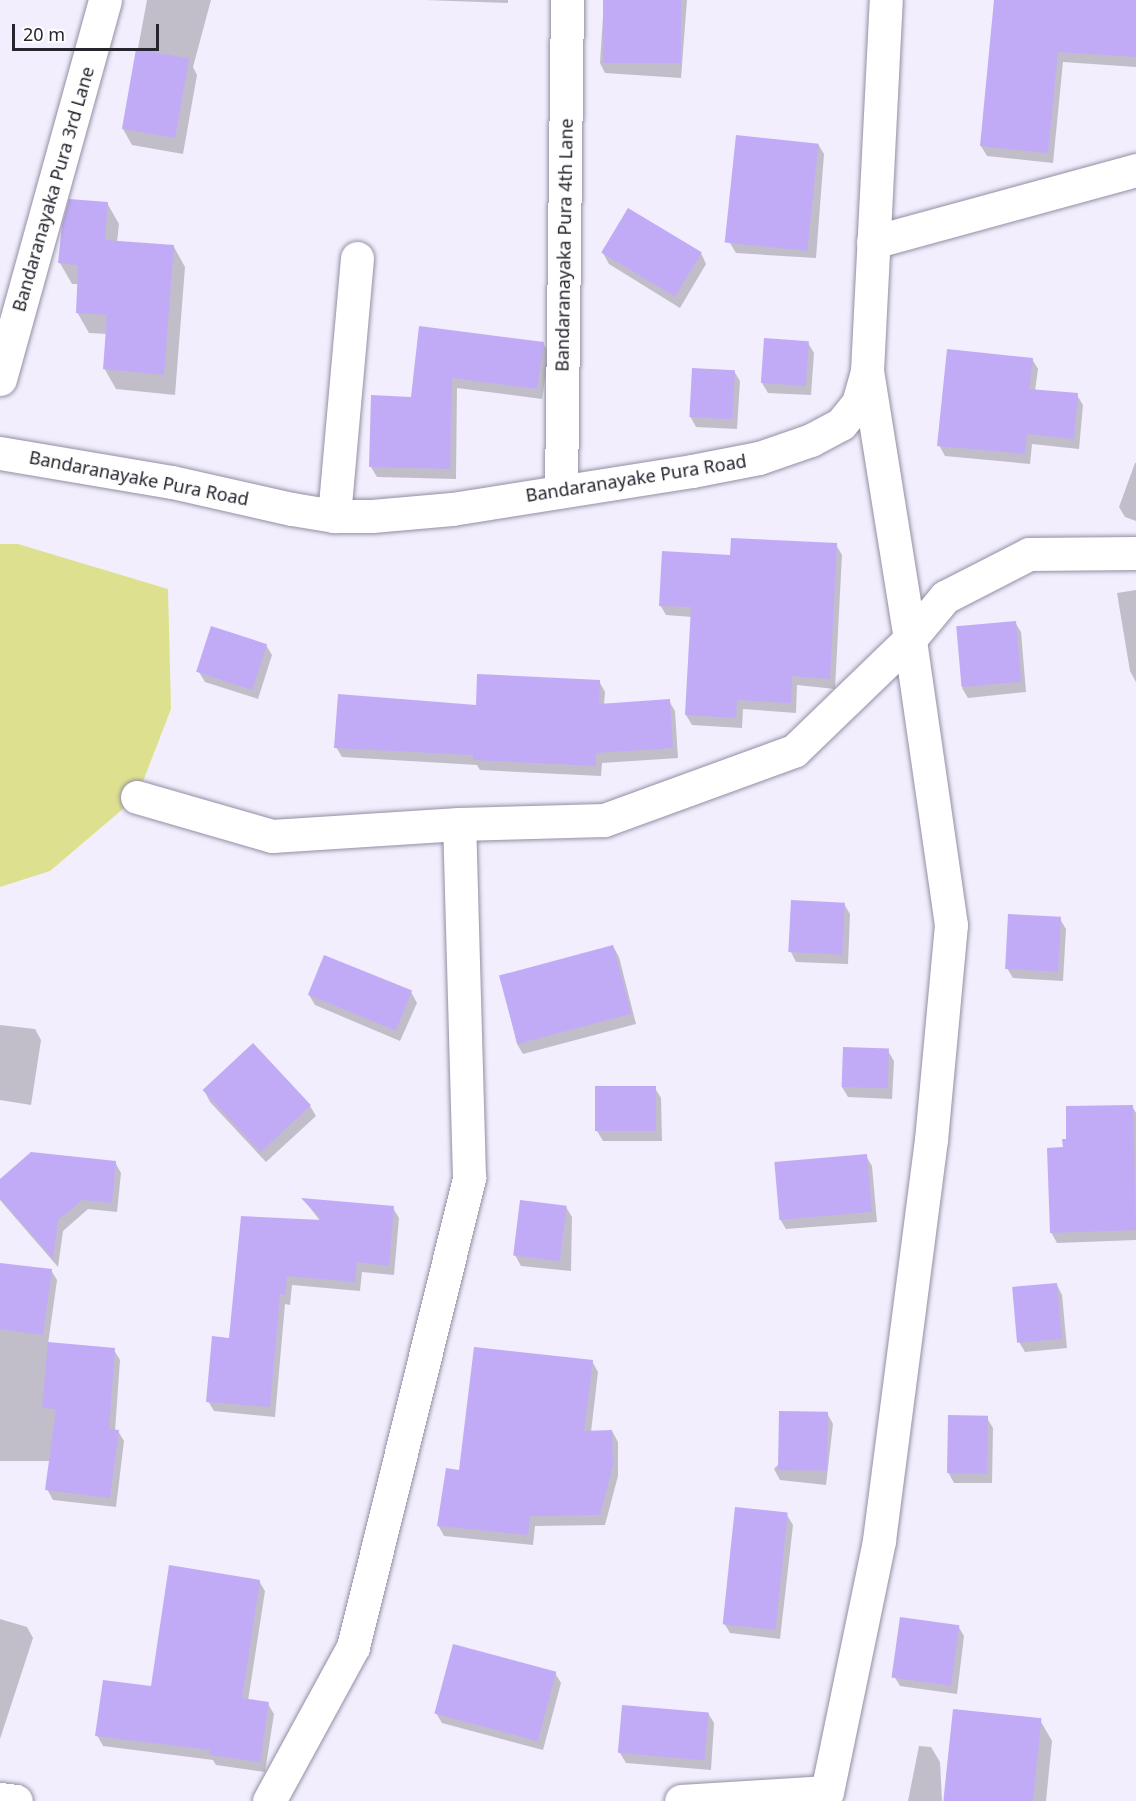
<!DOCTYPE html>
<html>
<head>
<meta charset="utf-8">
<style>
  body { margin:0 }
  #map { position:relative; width:1136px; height:1801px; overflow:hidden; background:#f2eefd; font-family:"Noto Sans",sans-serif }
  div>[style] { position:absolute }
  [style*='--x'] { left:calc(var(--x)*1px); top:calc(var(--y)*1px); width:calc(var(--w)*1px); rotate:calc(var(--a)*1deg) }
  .green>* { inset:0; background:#dde18f }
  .shadow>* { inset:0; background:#0003 }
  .building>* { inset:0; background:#c1abf7; transform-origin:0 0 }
  .roads { filter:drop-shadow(0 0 2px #948ea4) drop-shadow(0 0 2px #948ea4) }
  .minor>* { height:33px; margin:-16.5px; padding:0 16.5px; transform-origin:16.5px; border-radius:16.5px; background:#fff }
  span { translate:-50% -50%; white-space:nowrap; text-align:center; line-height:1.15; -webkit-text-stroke:5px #fefefe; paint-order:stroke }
  .street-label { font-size:18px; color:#26242d }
  .scale { position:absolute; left:12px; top:24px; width:147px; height:27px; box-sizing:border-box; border:3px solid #26242d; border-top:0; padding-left:8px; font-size:18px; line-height:21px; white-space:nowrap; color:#26242d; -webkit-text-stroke:4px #fefefe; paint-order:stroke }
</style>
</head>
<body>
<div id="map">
  <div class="green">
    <i style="clip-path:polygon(0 544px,18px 544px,168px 589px,171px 709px,137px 797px,50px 871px,0 887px)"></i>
  </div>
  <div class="shadow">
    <i style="clip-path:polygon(147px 0,211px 0,193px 67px,197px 75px,183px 154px,132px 145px,123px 129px)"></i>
    <i style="clip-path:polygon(425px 0,508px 0,508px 3px)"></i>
    <i style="clip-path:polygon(604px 0,687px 0,681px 78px,605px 73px,600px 63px)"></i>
    <i style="clip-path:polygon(995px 0,1136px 0,1136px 67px,1063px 62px,1053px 163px,987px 156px,981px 146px)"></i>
    <i style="clip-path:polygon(818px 144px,824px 154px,816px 258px,736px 253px,730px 243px)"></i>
    <i style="clip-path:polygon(107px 203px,119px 224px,117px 242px,174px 247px,185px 267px,175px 395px,116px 389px,104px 368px,107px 334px,89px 333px,77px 312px,79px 284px,72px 284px,60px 263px)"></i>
    <i style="clip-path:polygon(603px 253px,701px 253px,706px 264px,680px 308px,609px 264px)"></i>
    <i style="clip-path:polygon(420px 328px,543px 343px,549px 353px,542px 399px,457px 388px,456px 479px,377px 477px,371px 467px,372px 397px,412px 398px)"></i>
    <i style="clip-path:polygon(808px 343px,814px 353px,811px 395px,768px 393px,762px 383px)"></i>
    <i style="clip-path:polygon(1032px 359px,1038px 369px,1035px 391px,1077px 395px,1083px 405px,1079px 449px,1032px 444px,1030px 464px,945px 456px,939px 445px)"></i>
    <i style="clip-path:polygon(734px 371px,740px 381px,737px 429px,696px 427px,690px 416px)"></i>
    <i style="clip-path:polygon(1135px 463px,1136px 463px,1136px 521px,1125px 517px,1119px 507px)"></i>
    <i style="clip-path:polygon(836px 545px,842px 555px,835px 689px,797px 685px,796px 713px,743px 709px,742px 728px,692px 725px,686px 715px,692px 617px,666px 615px,660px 605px,732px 557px)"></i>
    <i style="clip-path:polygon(1136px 590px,1136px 682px,1130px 671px,1117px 593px)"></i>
    <i style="clip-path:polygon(1015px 622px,1021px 632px,1026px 692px,968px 698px,962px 688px)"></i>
    <i style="clip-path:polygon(266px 645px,272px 655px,258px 699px,205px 682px,199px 672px)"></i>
    <i style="clip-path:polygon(599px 681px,605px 692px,604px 705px,669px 701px,675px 711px,678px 758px,602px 763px,601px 776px,480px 770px,477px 765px,342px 757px,336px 747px,477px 707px)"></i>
    <i style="clip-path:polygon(844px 904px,850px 914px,848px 964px,796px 962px,791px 952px)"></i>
    <i style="clip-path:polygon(1060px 919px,1066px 929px,1063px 981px,1013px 978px,1007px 968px)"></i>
    <i style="clip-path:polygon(613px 946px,619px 957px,636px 1024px,523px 1054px,517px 1044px,501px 976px)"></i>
    <i style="clip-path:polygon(411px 992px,417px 1003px,400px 1041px,315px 1005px,309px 995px)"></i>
    <i style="clip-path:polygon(0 1025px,35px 1029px,41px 1040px,31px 1105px,0 1100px)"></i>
    <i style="clip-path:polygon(888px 1051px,894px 1061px,892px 1099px,848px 1097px,842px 1087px)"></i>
    <i style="clip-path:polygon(655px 1088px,661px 1098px,662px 1141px,603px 1141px,597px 1131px)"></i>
    <i style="clip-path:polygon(205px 1092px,310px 1106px,316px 1116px,266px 1162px,210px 1102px)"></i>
    <i style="clip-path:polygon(1132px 1106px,1136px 1113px,1136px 1240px,1057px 1243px,1051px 1232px,1064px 1149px)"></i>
    <i style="clip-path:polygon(866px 1156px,872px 1166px,877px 1222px,786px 1229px,780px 1219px)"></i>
    <i style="clip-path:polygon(115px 1162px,121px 1173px,117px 1212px,88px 1209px,63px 1231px,58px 1267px,0 1200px,0 1181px)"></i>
    <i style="clip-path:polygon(304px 1200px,393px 1208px,399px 1218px,394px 1275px,362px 1272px,360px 1291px,292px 1285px,290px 1305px,285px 1304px,275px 1417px,214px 1411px,208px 1401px,230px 1339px,321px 1222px)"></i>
    <i style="clip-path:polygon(566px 1207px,572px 1217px,571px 1271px,521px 1266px,515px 1255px)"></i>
    <i style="clip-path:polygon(0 1264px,51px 1270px,57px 1280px,48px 1344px,114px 1350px,120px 1360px,115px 1431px,118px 1431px,124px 1441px,116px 1507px,53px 1500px,47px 1489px,51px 1461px,0 1461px)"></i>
    <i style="clip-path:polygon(1057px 1285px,1062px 1295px,1067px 1348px,1025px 1352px,1019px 1342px)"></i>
    <i style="clip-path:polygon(592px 1361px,598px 1372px,591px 1432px,612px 1431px,618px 1442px,618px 1476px,605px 1525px,535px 1526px,533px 1545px,444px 1536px,438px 1525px,461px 1472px)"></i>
    <i style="clip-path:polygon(827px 1413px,833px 1424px,826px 1485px,780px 1480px,774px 1469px)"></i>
    <i style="clip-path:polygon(987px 1418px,993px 1428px,992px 1483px,954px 1483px,948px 1472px)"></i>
    <i style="clip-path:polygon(787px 1515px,793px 1525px,780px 1639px,730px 1633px,724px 1623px)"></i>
    <i style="clip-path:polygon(259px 1581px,265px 1591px,248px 1701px,268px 1704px,274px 1714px,265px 1772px,216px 1765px,213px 1760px,103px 1746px,97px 1735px,153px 1688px)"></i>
    <i style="clip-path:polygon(0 1619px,27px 1627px,33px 1638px,0 1739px)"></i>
    <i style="clip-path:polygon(958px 1626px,964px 1636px,957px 1694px,900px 1686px,894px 1676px)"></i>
    <i style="clip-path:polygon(555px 1673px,561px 1683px,543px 1750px,442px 1723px,436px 1713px)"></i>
    <i style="clip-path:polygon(708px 1713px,714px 1723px,711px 1770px,626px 1763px,620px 1753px)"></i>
    <i style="clip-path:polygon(1040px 1720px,1052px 1741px,1046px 1801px,957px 1801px)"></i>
    <i style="clip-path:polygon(919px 1746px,931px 1747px,940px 1762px,942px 1801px,908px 1801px)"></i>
  </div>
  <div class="building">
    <i style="left:603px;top:0;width:78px;height:63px"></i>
    <i style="clip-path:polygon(994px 0,1136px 0,1136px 57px,1058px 52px,1048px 153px,980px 146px)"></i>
    <i style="left:136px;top:49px;width:54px;height:81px;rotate:10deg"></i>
    <i style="left:736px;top:135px;width:83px;height:108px;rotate:6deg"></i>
    <i style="clip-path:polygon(69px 199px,108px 202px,105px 240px,174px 245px,164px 375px,103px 369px,107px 315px,76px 313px,78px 265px,58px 263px,62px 225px)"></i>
    <i style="left:628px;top:208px;width:86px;height:52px;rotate:31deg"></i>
    <i style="clip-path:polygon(419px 326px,544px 342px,537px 389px,452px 378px,450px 469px,369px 467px,371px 395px,411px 397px)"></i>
    <i style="left:764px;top:338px;width:45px;height:45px;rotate:4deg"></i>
    <i style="clip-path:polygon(947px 349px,1033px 358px,1029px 389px,1078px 393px,1074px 439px,1027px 434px,1025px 454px,937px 446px)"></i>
    <i style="left:692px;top:368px;width:43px;height:49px;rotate:3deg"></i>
    <i style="clip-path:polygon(731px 538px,837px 543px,830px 679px,792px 676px,791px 703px,737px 700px,736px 718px,685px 715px,691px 607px,659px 606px,662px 551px,730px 555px)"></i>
    <i style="left:1016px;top:621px;width:61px;height:60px;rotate:85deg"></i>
    <i style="left:211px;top:626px;width:59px;height:48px;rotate:18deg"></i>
    <i style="clip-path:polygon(477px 674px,600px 680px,599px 704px,670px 699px,673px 748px,596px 753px,596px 766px,473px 760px,473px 755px,334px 748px,338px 694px,476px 705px)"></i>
    <i style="left:791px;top:900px;width:54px;height:52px;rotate:3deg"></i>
    <i style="left:1008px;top:914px;width:53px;height:55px;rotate:3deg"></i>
    <i style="left:613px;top:945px;width:71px;height:118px;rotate:75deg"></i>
    <i style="left:324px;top:955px;width:95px;height:43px;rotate:22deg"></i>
    <i style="left:253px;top:1043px;width:85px;height:69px;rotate:47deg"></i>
    <i style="left:843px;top:1047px;width:46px;height:40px;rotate:2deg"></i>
    <i style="left:656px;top:1086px;width:45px;height:61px;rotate:90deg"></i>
    <i style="clip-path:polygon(1133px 1105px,1136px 1230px,1050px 1233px,1047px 1148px,1063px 1147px,1062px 1139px,1066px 1139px,1066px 1106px)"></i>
    <i style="clip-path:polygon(31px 1152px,116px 1161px,112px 1203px,82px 1200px,58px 1220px,53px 1259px,0 1198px,0 1179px)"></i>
    <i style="left:867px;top:1154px;width:58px;height:93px;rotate:85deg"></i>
    <i style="clip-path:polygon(301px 1198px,394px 1206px,389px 1266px,357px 1262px,355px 1282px,287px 1276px,285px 1295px,280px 1294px,270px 1407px,206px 1402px,212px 1336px,229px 1338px,241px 1216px,322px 1220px)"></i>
    <i style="left:520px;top:1200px;width:47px;height:56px;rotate:7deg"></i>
    <i style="clip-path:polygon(0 1263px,52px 1269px,43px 1335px,0 1329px)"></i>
    <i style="left:1057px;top:1283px;width:56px;height:45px;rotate:85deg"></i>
    <i style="clip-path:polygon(48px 1342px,115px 1348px,109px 1429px,119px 1430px,110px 1498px,45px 1490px,56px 1409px,42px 1408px)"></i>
    <i style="clip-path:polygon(474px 1347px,593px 1360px,584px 1431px,612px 1430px,613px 1465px,600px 1515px,530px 1516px,528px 1535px,437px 1526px,446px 1468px,459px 1470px)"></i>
    <i style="left:779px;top:1411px;width:49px;height:59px;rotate:1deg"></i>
    <i style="left:948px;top:1415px;width:40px;height:58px;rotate:1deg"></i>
    <i style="left:735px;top:1507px;width:53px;height:118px;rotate:6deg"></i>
    <i style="clip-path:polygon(169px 1565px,260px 1580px,242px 1698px,269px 1702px,260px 1762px,209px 1755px,210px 1750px,95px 1736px,103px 1680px,151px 1686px)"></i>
    <i style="left:900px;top:1617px;width:60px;height:61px;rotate:8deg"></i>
    <i style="left:453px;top:1644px;width:107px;height:72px;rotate:15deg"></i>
    <i style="left:622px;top:1705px;width:87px;height:48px;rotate:5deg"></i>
    <i style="left:953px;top:1709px;width:89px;height:93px;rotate:6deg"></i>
  </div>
  <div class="roads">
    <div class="minor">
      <i style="--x:873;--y:242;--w:273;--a:-15.3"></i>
      <i style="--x:0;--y:379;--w:393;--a:-74.5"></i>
      <i style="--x:0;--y:453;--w:174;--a:9.6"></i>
      <i style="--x:172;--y:482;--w:123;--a:12.7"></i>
      <i style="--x:292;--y:509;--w:43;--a:9.5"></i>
      <i style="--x:334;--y:516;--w:38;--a:0"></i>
      <i style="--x:372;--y:516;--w:80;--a:-5"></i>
      <i style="--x:452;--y:509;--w:243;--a:-9"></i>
      <i style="--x:692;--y:471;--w:68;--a:-11"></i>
      <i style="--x:759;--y:458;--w:55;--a:-19.1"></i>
      <i style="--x:811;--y:440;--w:34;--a:-28"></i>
      <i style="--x:841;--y:424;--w:27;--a:-51"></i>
      <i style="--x:858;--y:403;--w:33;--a:-74"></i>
      <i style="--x:867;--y:371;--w:371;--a:-87.1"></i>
      <i style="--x:561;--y:490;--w:490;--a:-89.3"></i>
      <i style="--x:334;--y:516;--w:259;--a:-84.9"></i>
      <i style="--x:137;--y:797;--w:141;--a:16.1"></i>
      <i style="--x:272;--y:836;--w:187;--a:-3.7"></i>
      <i style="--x:459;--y:824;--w:145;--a:-1.6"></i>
      <i style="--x:604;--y:820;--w:202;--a:-20"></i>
      <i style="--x:794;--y:751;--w:161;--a:-44"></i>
      <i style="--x:910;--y:639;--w:55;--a:-50.2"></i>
      <i style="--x:945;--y:597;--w:94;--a:-27.1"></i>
      <i style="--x:1029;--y:554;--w:107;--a:-0.5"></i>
      <i style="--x:0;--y:1799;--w:16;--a:7"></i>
      <i style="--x:269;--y:1801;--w:175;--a:-61.4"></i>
      <i style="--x:353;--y:1647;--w:484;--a:-76.1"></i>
      <i style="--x:469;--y:1177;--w:353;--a:-91.6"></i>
      <i style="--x:681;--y:1801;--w:146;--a:-3.5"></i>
      <i style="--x:827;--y:1792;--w:257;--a:-78.3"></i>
      <i style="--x:879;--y:1540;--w:403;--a:-82.6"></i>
      <i style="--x:931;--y:1140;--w:216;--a:-84.7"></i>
      <i style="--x:951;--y:925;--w:289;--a:-98.2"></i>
      <i style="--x:910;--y:639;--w:271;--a:-99.1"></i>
    </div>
  </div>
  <div class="street-label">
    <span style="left:53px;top:189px;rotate:-74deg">Bandaranayaka Pura 3rd Lane</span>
    <span style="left:564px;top:245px;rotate:-89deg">Bandaranayaka Pura 4th Lane</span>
    <span style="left:139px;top:478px;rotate:11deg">Bandaranayake Pura Road</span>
    <span style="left:636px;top:478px;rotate:-9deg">Bandaranayake Pura Road</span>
  </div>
  <div class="scale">20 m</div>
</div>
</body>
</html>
